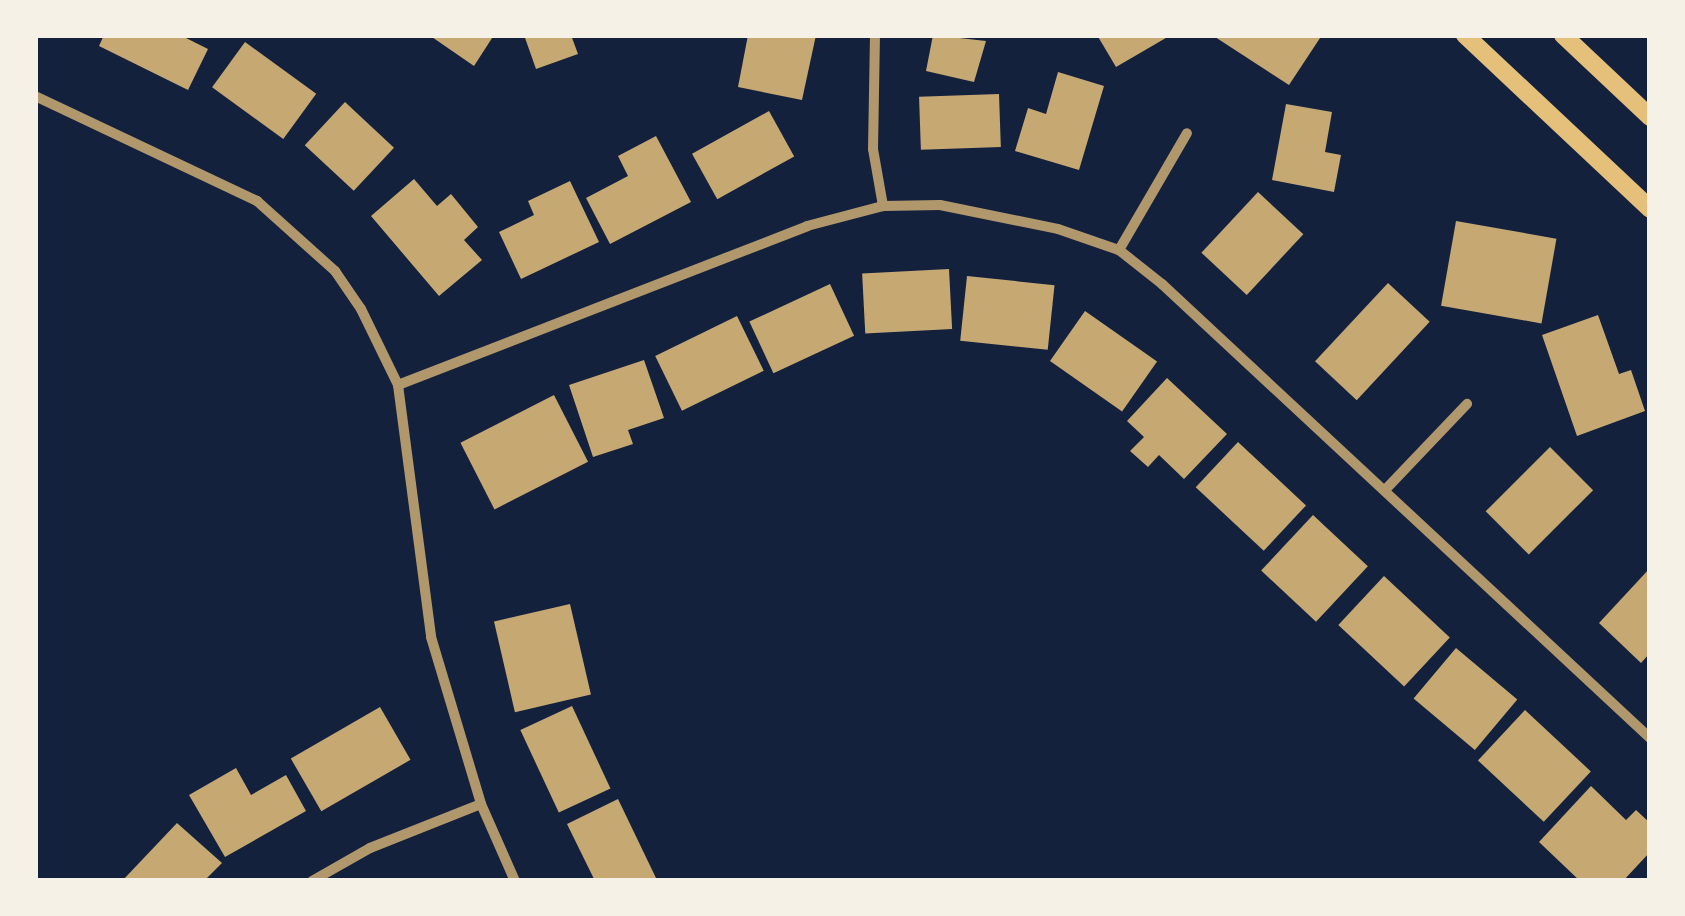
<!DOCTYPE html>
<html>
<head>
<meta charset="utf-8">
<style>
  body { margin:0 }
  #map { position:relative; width:1685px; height:916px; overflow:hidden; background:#14213d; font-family:Manrope,sans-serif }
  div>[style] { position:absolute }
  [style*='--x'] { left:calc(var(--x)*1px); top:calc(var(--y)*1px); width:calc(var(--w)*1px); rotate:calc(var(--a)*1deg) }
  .building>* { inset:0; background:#c6a872; transform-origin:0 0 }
  .minor>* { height:10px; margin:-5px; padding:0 5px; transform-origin:5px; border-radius:5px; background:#b1986c }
  .secondary>* { height:18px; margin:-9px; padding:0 9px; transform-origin:9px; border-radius:9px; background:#e5c07b }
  span { translate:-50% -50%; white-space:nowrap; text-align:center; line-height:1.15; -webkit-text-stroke:10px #f6f1e7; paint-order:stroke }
  .frame { position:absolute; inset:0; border:38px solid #f6f1e7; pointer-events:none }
</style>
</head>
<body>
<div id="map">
  <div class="building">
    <i style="clip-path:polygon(104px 35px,180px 35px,208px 49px,188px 90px,99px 46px)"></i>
    <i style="clip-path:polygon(429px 35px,494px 35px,474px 66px)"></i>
    <i style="clip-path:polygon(524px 35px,571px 35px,578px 54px,536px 69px)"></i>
    <i style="clip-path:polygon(748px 35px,816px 35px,802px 100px,738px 87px)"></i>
    <i style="clip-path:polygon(933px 35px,986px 41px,974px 82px,926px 71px)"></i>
    <i style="clip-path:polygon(1097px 35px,1171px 35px,1116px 67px)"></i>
    <i style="clip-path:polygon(1212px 35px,1322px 35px,1289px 85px)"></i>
    <i style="left:245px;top:42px;width:88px;height:56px;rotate:36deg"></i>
    <i style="clip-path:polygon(1058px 72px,1104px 86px,1079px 170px,1015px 151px,1028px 108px,1046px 114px)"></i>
    <i style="left:999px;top:94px;width:53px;height:80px;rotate:88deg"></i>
    <i style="left:345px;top:102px;width:67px;height:59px;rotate:43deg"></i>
    <i style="clip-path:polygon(1286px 104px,1332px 112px,1325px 152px,1341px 155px,1334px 192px,1272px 180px)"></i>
    <i style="left:769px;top:111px;width:52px;height:88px;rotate:61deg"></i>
    <i style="clip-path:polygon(656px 136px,691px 202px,610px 244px,586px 198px,628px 176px,618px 156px)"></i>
    <i style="clip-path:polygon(414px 179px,437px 206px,451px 194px,478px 227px,464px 240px,482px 260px,439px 296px,371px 216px)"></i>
    <i style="clip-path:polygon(570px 181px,599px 242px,521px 279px,499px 232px,534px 215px,528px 201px)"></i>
    <i style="left:1258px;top:192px;width:62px;height:83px;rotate:43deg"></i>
    <i style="left:1456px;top:221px;width:102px;height:86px;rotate:10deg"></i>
    <i style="left:949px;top:269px;width:60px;height:87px;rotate:87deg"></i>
    <i style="left:967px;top:276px;width:88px;height:65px;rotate:6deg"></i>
    <i style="left:1388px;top:283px;width:57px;height:107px;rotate:43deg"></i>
    <i style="left:830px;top:284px;width:57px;height:89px;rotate:65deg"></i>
    <i style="left:1085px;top:311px;width:88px;height:61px;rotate:35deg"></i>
    <i style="clip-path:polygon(1598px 315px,1619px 374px,1631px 370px,1645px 411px,1577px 436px,1542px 335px)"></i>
    <i style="left:737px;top:316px;width:61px;height:91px;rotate:64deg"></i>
    <i style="clip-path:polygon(644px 360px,664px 418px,628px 430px,633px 444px,593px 457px,569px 385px)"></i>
    <i style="clip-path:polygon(1167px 378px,1227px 434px,1184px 479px,1159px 455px,1148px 467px,1130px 451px,1144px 437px,1127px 421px)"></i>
    <i style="left:554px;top:395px;width:75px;height:105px;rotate:63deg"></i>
    <i style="left:1238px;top:442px;width:93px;height:62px;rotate:43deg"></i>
    <i style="left:1550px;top:447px;width:61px;height:91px;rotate:45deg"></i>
    <i style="left:1313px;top:515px;width:75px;height:76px;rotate:43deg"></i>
    <i style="clip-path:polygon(1650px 568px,1650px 653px,1641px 663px,1599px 623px)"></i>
    <i style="left:1384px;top:576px;width:90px;height:67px;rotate:43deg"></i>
    <i style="left:570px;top:604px;width:93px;height:78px;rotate:77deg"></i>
    <i style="left:1456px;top:648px;width:80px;height:66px;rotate:40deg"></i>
    <i style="left:572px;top:706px;width:91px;height:57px;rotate:65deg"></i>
    <i style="left:380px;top:707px;width:61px;height:103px;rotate:60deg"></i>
    <i style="left:1525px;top:710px;width:90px;height:69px;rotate:43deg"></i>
    <i style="clip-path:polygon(236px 768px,251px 795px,286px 775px,306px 811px,225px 857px,189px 795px)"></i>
    <i style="clip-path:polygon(1591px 786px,1626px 820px,1636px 810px,1650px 823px,1650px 852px,1623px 881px,1580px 881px,1539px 842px)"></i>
    <i style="clip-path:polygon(618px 799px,656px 878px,650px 881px,595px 881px,567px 824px)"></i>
    <i style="clip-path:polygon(177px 823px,222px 863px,204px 881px,122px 881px)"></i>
  </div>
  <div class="minor">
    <i style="--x:875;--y:35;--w:114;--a:91"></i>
    <i style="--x:873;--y:149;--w:58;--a:80"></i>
    <i style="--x:35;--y:96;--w:246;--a:25.3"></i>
    <i style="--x:257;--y:201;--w:105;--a:41.9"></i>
    <i style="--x:335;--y:271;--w:46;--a:55.6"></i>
    <i style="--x:361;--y:309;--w:85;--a:64"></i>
    <i style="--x:398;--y:385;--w:254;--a:82.5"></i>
    <i style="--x:431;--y:637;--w:174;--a:73.3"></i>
    <i style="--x:481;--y:804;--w:84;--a:66.2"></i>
    <i style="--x:1119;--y:250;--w:135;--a:-59.8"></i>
    <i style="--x:398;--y:385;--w:439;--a:-21.2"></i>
    <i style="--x:807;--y:226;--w:79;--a:-14.7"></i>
    <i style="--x:883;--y:206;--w:57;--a:-1"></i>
    <i style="--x:940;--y:205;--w:120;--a:11.5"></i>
    <i style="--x:1058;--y:229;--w:65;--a:19"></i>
    <i style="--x:1119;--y:250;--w:55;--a:38.3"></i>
    <i style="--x:1162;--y:284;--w:667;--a:42.93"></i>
    <i style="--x:1385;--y:490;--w:119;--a:-46.4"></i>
    <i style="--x:312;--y:881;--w:67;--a:-29.6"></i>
    <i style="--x:370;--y:848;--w:119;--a:-21.6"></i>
  </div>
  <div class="secondary">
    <i style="--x:1465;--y:35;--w:254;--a:43.2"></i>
    <i style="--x:1563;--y:35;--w:120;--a:43.3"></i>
  </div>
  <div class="frame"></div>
</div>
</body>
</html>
